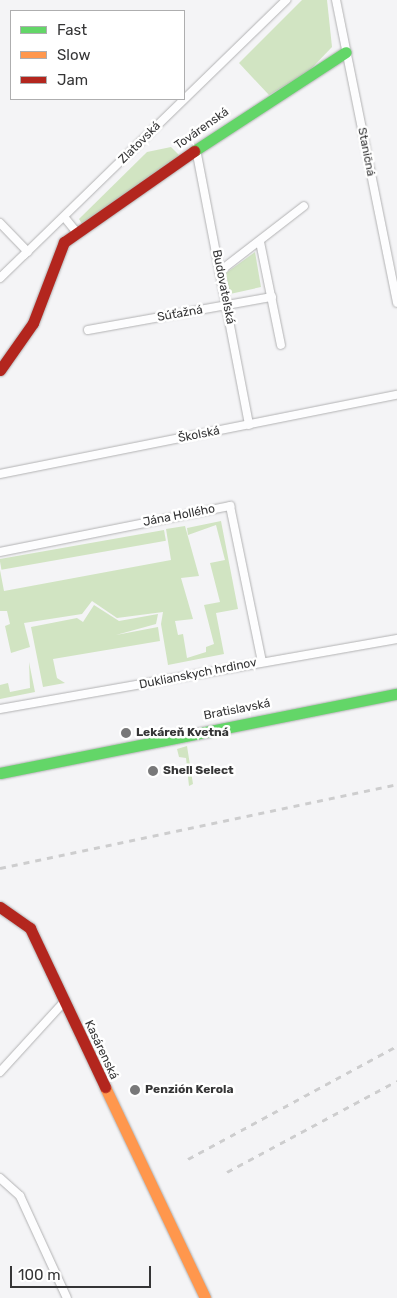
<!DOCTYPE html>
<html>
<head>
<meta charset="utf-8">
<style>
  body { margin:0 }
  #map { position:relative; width:397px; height:1298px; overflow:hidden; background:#f4f4f6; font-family:Rubik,sans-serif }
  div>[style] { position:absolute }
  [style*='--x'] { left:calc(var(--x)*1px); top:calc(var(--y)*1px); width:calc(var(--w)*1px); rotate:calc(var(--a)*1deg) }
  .green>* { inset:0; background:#d1e4c2; transform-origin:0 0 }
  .roads { filter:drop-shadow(0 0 1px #b2b2b3) drop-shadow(0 0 1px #b2b2b3) }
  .street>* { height:8px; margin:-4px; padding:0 4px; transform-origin:4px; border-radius:4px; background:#fdfdfe }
  .fast>* { height:11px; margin:-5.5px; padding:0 5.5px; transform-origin:5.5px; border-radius:5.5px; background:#63d668 }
  .slow>* { height:11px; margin:-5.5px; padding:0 5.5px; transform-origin:5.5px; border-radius:5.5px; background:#ff974d }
  .jam>* { height:11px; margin:-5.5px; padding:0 5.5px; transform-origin:5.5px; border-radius:5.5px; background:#b3261e }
  .rail>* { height:3px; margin-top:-1.5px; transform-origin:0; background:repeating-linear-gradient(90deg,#cdcdce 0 6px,transparent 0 12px) }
  .dots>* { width:14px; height:14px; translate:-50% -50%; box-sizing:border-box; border:2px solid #fff; border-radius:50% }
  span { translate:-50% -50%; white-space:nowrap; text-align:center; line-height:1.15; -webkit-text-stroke:5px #fff; paint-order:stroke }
  .street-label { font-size:12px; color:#353536 }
  .poi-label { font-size:12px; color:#353536; font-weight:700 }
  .left { translate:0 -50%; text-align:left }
  .legend { position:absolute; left:10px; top:10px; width:175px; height:90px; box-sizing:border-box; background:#fff; border:1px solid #aeaeaf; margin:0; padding:6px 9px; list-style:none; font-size:15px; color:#353536 }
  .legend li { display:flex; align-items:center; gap:10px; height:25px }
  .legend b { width:25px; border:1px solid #aeaeaf }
  .scale { position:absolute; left:10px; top:1266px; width:141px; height:22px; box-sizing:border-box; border:2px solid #353536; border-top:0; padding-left:6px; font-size:15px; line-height:18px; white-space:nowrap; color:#353536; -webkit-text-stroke:4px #fff; paint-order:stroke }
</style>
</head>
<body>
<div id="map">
  <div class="green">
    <i style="clip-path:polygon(302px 0,327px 0,332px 47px,308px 72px,269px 95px,239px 63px)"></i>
    <i style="clip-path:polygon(171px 147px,180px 156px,82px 224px,79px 219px,147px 152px)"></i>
    <i style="clip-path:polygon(255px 252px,261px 287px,230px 294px,226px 273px)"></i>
    <i style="clip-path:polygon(221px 521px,238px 609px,216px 613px,224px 654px,168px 665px,161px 624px,163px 612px,117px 618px,92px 601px,82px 614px,24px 623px,30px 647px,11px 653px,5px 626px,10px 624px,7px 611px,0 611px,0 570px,4px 591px,171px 560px,166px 529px,185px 526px,199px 576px,181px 578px,193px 619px,175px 621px,178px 635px,183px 634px,187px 658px,206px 652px,206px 647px,214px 644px,204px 605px,220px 602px,210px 563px,225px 560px,216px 525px,188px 535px,187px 528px)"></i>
    <i style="left:164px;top:530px;width:11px;height:167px;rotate:80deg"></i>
    <i style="clip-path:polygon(94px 605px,119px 621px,158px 614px,156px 624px,116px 635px,158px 627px,160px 641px,53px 659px,57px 678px,65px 683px,43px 687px,31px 627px,77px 618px,83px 622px)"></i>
    <i style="clip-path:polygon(29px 662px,35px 692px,0 699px,0 685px,8px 683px,10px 692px,30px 688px)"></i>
    <i style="clip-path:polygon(187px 746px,193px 784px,189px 786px,186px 758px,179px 757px,177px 749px)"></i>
  </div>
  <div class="roads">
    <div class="street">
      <i style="--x:336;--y:0;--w:309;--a:78.6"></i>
      <i style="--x:196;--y:149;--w:281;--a:79.1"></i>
      <i style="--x:65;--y:218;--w:21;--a:51"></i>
      <i style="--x:0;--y:223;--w:40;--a:46"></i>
      <i style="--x:260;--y:242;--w:105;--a:78.5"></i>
      <i style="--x:24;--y:255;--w:366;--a:-44.2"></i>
      <i style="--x:220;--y:271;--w:106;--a:-37.7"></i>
      <i style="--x:0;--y:278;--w:36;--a:-44"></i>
      <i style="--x:88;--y:330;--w:187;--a:-10.2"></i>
      <i style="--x:0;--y:474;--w:405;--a:-11.3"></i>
      <i style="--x:0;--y:552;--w:235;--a:-11.3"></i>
      <i style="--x:230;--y:506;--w:159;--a:78.4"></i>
      <i style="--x:0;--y:709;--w:403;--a:-10"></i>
      <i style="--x:0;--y:1072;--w:95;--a:-47.6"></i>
      <i style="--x:0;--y:1178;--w:27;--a:42"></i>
      <i style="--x:20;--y:1196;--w:112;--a:65.3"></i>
    </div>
    <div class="fast">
      <i style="--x:194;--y:151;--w:181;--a:-33.1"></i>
      <i style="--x:0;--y:773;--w:405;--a:-11.3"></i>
    </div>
    <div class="slow">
      <i style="--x:105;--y:1087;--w:233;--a:64.6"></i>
    </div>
    <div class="jam">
      <i style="--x:0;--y:370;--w:57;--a:-54.9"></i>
      <i style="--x:33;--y:323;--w:87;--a:-69.1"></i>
      <i style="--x:64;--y:242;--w:159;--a:-35"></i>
      <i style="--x:0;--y:907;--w:37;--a:35"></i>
      <i style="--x:30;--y:928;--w:176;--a:64.7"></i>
    </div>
  </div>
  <div class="rail">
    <i style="--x:0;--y:868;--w:406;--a:-11.9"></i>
    <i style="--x:188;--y:1159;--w:238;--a:-28.4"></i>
    <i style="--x:227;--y:1172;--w:193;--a:-28.2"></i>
  </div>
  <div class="dots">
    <i style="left:126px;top:733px;background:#787879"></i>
    <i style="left:153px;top:771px;background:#787879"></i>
    <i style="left:135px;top:1090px;background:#787879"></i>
  </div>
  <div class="street-label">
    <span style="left:202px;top:129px;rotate:-35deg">Továrenská</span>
    <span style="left:140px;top:143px;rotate:-45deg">Zlatovská</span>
    <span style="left:366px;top:152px;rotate:79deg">Staničná</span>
    <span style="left:223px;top:287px;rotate:79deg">Budovateľská</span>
    <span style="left:180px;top:314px;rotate:-10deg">Súťažná</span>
    <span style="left:199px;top:435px;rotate:-11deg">Školská</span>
    <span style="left:179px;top:516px;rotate:-11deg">Jána Hollého</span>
    <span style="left:198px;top:674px;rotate:-11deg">Duklianskych hrdinov</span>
    <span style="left:237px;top:710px;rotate:-11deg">Bratislavská</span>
    <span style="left:101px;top:1050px;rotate:65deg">Kasárenská</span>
  </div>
  <div class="poi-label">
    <span class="left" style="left:136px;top:733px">Lekáreň Kvetná</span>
    <span class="left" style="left:163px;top:771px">Shell Select</span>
    <span class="left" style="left:145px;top:1090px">Penzión Kerola</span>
  </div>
  <ul class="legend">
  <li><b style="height:6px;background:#63d668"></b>Fast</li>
  <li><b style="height:6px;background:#ff974d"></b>Slow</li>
  <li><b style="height:6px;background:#b3261e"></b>Jam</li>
  </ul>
  <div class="scale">100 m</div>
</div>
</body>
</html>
